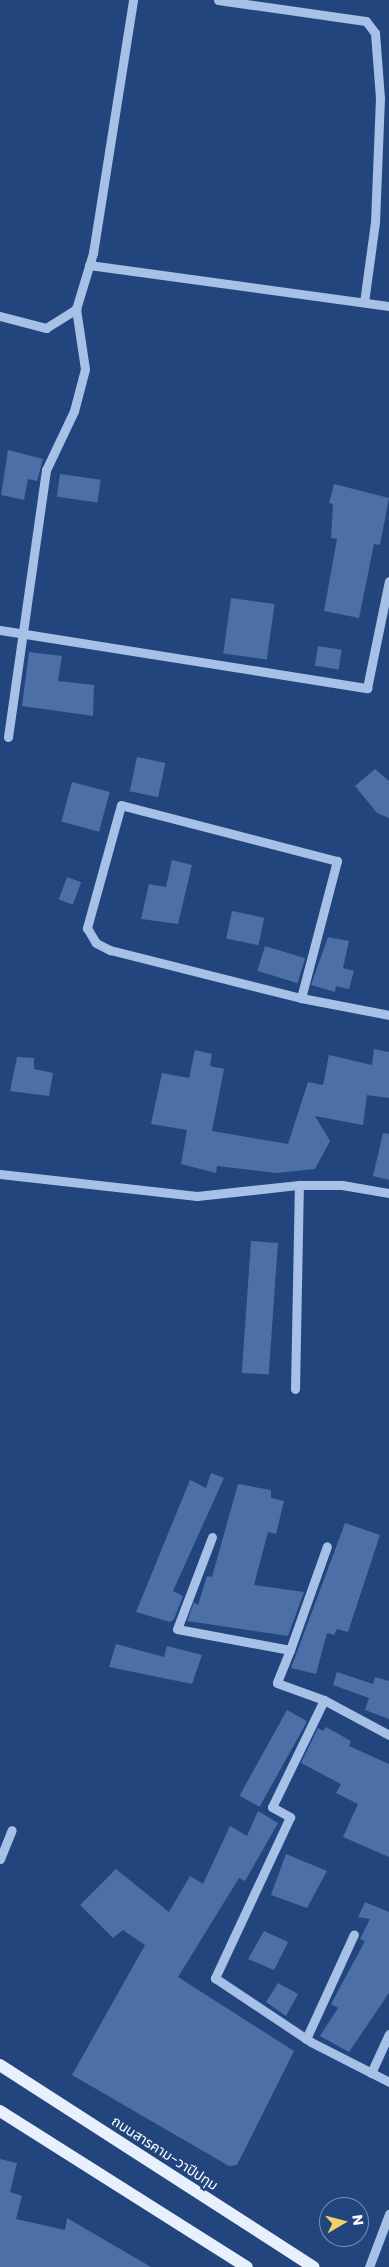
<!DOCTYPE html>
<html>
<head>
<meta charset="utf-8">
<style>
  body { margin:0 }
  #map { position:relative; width:389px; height:2267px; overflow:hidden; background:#23457d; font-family:Poppins,"Noto Sans Thai",sans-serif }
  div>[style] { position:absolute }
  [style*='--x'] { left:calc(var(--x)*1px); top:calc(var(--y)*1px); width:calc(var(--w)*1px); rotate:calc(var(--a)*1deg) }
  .building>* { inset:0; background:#4b6fa6; transform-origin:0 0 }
  .minor>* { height:9px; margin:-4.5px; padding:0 4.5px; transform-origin:4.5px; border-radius:4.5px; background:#a7c0e6 }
  .major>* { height:12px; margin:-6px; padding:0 6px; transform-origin:6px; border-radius:6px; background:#e8effd }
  span { translate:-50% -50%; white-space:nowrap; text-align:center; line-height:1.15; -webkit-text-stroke:4.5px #23457d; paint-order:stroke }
  .street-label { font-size:14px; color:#fff }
  .north { position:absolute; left:319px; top:2197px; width:50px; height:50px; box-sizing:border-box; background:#23457d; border:1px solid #7b8fb1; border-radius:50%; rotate:82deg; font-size:14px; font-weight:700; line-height:20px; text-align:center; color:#fff }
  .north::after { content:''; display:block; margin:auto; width:18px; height:22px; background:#f1d169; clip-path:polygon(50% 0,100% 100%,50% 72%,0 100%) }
</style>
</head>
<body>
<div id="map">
  <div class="building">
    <i style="clip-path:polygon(8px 450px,43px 459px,37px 481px,28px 479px,24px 500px,1px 495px)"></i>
    <i style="left:60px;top:474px;width:41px;height:23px;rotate:8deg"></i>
    <i style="clip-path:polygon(334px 484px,389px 498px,380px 545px,374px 544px,359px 618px,324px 611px,337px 539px,331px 538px,333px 504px,329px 503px)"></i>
    <i style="left:231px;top:598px;width:44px;height:56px;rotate:8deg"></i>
    <i style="left:318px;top:646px;width:24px;height:20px;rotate:9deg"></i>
    <i style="clip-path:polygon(29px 652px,62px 656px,58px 681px,94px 685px,93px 716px,22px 706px)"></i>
    <i style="left:137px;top:757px;width:29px;height:35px;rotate:12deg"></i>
    <i style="clip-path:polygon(375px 769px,389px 781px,389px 818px,377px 813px,355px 786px)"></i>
    <i style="left:72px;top:782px;width:39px;height:41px;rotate:15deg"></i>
    <i style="clip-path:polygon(172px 860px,192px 865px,178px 924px,141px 919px,149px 884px,166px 887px)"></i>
    <i style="left:67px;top:877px;width:15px;height:24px;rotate:20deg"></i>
    <i style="left:232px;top:911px;width:33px;height:28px;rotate:12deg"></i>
    <i style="clip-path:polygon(328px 937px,349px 941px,343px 968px,354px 971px,349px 989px,336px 986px,335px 992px,311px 985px)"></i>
    <i style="left:265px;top:946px;width:42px;height:26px;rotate:17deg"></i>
    <i style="clip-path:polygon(374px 1049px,389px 1052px,389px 1098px,367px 1095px,363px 1125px,315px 1116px,330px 1141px,315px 1169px,277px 1173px,217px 1166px,216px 1173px,181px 1164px,187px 1130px,151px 1124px,162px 1073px,189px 1078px,195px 1050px,212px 1054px,210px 1066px,224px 1069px,212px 1131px,288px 1144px,308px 1082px,323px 1085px,329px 1055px,372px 1065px)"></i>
    <i style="clip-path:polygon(17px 1057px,34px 1058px,34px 1069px,53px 1073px,49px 1096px,10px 1091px)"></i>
    <i style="clip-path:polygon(383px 1133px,389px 1134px,389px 1180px,373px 1176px)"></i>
    <i style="left:251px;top:1241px;width:27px;height:132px;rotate:4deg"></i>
    <i style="clip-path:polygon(211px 1473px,224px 1478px,173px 1591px,183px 1596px,174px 1619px,170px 1622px,136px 1612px,190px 1480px,206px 1488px)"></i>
    <i style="clip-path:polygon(238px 1484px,271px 1490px,271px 1498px,284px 1501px,276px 1534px,268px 1532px,254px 1585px,304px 1592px,288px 1636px,187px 1621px,194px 1602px,198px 1605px,207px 1576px,212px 1577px)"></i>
    <i style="clip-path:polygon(345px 1523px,380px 1535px,348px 1632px,337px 1629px,334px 1635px,327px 1633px,316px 1674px,291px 1668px)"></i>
    <i style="clip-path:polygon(116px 1644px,164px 1657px,167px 1646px,202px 1655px,192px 1684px,109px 1667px)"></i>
    <i style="clip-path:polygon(337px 1672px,373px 1684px,375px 1677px,389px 1681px,389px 1719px,365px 1710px,369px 1698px,333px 1685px)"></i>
    <i style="left:287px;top:1710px;width:23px;height:98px;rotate:29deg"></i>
    <i style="clip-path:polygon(326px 1727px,351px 1741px,349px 1746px,389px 1764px,389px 1857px,343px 1837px,358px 1804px,336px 1793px,341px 1784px,301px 1763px,318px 1728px,323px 1731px)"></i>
    <i style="clip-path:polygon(258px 1811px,278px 1823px,245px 1881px,239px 1878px,178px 1977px,294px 2051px,237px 2165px,229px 2166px,72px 2075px,145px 1945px,123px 1930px,113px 1938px,80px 1905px,116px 1869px,169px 1912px,190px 1876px,203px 1884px,230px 1826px,247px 1836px)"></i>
    <i style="clip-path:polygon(286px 1854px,327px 1871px,307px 1908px,271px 1895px)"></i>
    <i style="clip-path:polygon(365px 1902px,389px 1912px,389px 1993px,349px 2052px,320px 2036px,338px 2008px,331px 2004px,365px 1941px,360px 1939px,370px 1919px,358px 1917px)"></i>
    <i style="clip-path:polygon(264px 1931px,288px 1942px,274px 1970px,248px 1959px)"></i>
    <i style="clip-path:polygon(278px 1983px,298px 1994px,286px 2016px,266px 2002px)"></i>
    <i style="clip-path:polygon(0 2159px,17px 2163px,10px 2192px,22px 2196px,16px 2219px,65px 2230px,67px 2218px,151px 2267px,0 2267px)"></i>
  </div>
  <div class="minor">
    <i style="--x:218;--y:0;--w:149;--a:8.1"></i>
    <i style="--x:366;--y:21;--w:15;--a:53"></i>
    <i style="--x:375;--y:33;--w:65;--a:85.6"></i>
    <i style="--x:380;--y:98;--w:124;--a:92.3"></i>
    <i style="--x:375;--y:222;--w:81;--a:97.8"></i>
    <i style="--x:89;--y:265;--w:303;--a:7.8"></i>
    <i style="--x:0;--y:316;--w:48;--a:14.6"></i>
    <i style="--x:46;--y:328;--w:36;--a:-32"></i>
    <i style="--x:76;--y:309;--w:59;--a:-73.1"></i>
    <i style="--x:93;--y:253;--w:256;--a:-81"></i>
    <i style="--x:0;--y:630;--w:372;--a:9"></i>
    <i style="--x:367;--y:688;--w:109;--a:-78.4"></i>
    <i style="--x:8;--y:737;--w:270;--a:-81.9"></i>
    <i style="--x:46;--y:470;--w:65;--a:-64.6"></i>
    <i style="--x:74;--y:411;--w:43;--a:-75.3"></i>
    <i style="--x:85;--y:369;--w:61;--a:-98.5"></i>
    <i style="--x:301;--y:998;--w:142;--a:-75.3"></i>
    <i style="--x:337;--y:861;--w:223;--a:-165.5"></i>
    <i style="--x:121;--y:805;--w:128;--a:105.5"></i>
    <i style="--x:87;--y:928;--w:17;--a:59"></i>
    <i style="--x:96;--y:943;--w:16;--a:27"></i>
    <i style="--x:110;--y:950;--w:197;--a:14.1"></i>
    <i style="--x:301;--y:998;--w:90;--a:10.9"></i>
    <i style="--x:0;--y:1174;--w:198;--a:6.4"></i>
    <i style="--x:197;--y:1196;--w:103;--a:-6.2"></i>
    <i style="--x:299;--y:1185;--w:43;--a:0"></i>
    <i style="--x:342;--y:1185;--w:48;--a:9.7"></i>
    <i style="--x:295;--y:1389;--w:204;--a:-88.9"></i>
    <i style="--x:212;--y:1537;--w:98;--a:110.8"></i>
    <i style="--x:177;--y:1629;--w:115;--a:10.5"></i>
    <i style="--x:290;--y:1650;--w:35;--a:112"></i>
    <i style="--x:277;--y:1683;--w:50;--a:19.9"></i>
    <i style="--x:324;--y:1700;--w:74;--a:28.3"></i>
    <i style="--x:290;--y:1650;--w:110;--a:-70.4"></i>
    <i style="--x:324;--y:1700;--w:119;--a:115.9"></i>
    <i style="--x:272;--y:1807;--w:21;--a:29"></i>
    <i style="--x:290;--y:1817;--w:178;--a:115"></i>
    <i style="--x:215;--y:1978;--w:115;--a:33.7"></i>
    <i style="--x:311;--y:2042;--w:88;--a:27.1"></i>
    <i style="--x:0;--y:1859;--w:31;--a:-68"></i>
    <i style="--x:306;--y:2039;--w:115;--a:-65.4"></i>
    <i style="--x:371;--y:2073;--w:43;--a:-65.2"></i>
    <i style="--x:369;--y:2267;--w:57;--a:-69.3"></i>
  </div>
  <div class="major">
    <i style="--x:0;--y:2065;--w:373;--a:32.8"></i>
    <i style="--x:0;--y:2111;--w:292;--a:32.3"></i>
  </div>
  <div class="street-label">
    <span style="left:165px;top:2153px;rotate:33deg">ถนนสารคาม-วาปีปทุม</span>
  </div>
  <div class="north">N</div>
</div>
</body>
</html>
